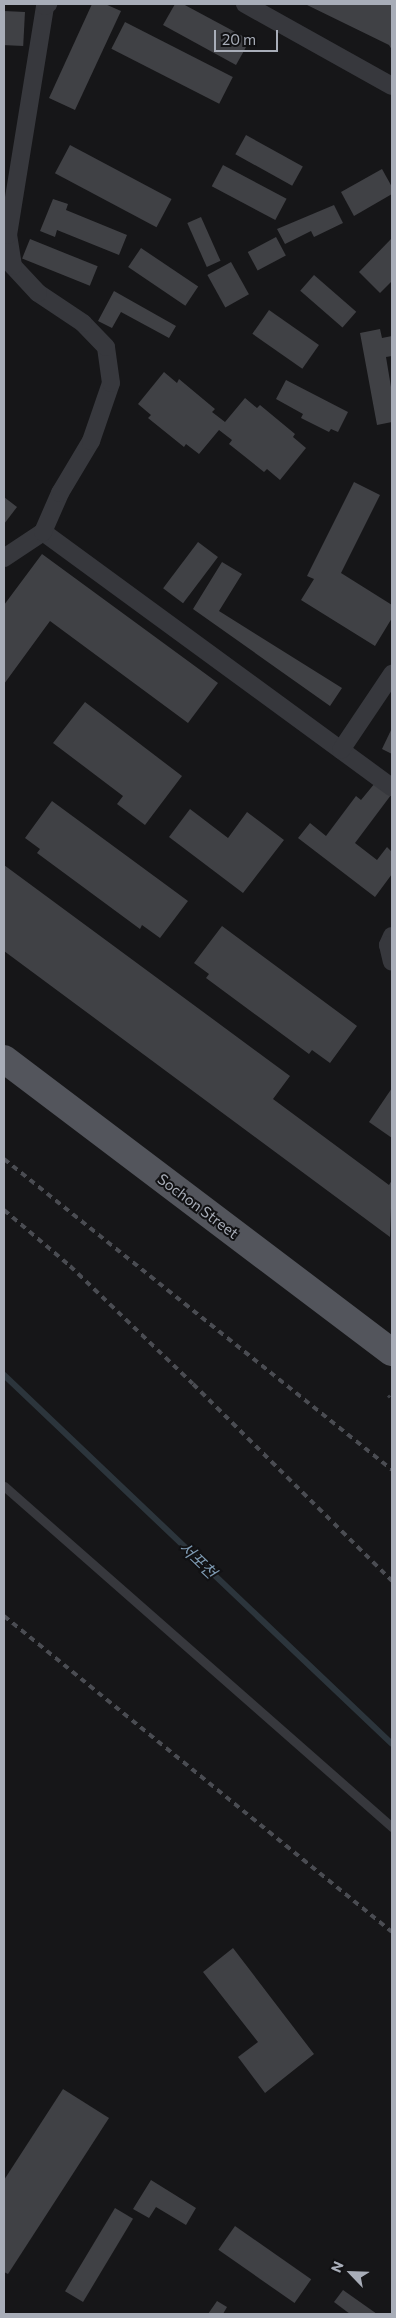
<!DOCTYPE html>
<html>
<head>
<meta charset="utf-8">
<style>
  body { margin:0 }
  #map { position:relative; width:396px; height:2318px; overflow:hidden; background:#161618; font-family:Commissioner,"Noto Sans KR",sans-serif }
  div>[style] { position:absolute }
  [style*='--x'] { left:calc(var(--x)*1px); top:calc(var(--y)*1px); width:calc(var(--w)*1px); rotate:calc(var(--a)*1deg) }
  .stream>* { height:6px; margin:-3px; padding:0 3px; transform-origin:3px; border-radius:3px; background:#2c353c }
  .building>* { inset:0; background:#404145; transform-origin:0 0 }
  .path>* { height:3px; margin-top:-1.5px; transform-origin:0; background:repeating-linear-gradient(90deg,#3d3f44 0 2.5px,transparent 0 6.5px) }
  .lane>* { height:9px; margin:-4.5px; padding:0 4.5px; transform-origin:4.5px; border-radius:4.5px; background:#37383d }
  .street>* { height:18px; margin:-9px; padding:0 9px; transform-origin:9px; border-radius:9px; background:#37383d }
  .primary>* { height:28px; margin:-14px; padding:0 14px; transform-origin:14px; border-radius:14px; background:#53555c }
  .rail>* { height:4px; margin-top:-2px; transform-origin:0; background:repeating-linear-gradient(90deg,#4a4c52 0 6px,transparent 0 11px) }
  span { translate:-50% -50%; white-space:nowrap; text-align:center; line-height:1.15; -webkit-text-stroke:4px #111113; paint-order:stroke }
  .street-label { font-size:15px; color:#a8adb8 }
  .water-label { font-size:16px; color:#7f9bb3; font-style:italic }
  .frame { position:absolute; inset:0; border:5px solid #a8adb8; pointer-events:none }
  .north { position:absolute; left:326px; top:2248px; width:50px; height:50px; -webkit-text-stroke:4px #111113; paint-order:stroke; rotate:294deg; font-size:14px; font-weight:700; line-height:20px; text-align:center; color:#a8adb8 }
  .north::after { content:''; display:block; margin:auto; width:18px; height:22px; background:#a8adb8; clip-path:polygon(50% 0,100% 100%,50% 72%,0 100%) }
  .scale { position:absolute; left:214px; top:30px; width:64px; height:22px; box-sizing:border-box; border:2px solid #a8adb8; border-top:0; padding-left:6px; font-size:15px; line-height:18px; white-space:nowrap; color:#a8adb8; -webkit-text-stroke:4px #111113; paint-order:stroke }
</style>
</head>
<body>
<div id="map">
  <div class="stream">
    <i style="--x:4;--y:1375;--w:535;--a:43.56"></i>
  </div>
  <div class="building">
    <i style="clip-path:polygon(92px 4px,105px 4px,121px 11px,75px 110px,49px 98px)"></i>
    <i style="clip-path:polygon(175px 4px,183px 4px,250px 40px,236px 65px,163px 25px)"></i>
    <i style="clip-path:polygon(305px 4px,392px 4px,392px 50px,389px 45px)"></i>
    <i style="left:4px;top:11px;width:21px;height:34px;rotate:3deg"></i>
    <i style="left:125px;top:22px;width:121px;height:30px;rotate:27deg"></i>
    <i style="left:246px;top:135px;width:65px;height:22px;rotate:29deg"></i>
    <i style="left:70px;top:145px;width:115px;height:32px;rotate:28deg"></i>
    <i style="left:223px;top:165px;width:72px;height:24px;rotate:28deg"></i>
    <i style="clip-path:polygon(382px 169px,392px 187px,392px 194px,354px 216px,341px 192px)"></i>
    <i style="clip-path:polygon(53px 199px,68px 204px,66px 210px,127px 235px,119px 255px,57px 230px,55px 237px,40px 231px)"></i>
    <i style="clip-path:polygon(334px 205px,343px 223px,314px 237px,311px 231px,285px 244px,277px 229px)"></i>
    <i style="left:201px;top:217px;width:48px;height:15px;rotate:66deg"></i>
    <i style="left:276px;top:237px;width:21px;height:32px;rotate:62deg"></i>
    <i style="clip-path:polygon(392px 238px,392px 281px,380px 293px,359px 272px)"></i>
    <i style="left:30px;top:239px;width:73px;height:21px;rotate:22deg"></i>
    <i style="left:141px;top:248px;width:69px;height:23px;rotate:34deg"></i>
    <i style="left:231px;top:262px;width:37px;height:27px;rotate:61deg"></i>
    <i style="left:314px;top:275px;width:56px;height:21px;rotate:41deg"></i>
    <i style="clip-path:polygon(114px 291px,176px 326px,169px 338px,121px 312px,112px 328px,98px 321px)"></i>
    <i style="left:269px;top:310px;width:61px;height:29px;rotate:35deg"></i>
    <i style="clip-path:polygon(380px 329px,382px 338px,392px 336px,392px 356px,386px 357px,392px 393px,392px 422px,377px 425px,360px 333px)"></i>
    <i style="clip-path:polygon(164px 372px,177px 383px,179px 379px,215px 409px,212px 412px,225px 422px,245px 398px,257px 408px,260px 405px,295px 434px,293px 437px,306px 448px,280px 480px,267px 469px,264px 472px,229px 444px,232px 440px,219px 430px,199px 454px,186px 444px,184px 447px,148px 418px,151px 415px,138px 404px)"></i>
    <i style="clip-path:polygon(286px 380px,348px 412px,338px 432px,331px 429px,329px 432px,301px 418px,303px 414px,276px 399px)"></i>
    <i style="clip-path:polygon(354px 482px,380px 495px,341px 573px,392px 605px,392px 618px,375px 646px,301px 600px,314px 579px,307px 576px)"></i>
    <i style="clip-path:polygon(4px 497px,17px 507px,4px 524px)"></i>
    <i style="left:198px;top:542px;width:25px;height:58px;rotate:37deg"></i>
    <i style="clip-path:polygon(42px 554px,218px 683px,188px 723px,50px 621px,4px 684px,4px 605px)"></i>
    <i style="clip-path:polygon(222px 562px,242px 574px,219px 611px,342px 688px,330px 706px,193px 609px)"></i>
    <i style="clip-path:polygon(85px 702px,182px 776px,145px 825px,117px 804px,123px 796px,53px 743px)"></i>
    <i style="clip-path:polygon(392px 728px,392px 754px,382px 749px)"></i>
    <i style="clip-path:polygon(375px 783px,391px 795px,355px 843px,377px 860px,387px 847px,392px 852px,392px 874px,375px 897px,298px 838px,310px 823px,326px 836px,356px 796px,361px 800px)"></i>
    <i style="clip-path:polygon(52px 801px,188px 901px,160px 938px,142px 925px,140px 929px,37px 853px,40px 849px,25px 838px)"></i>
    <i style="clip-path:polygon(190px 809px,228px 838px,247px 812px,284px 840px,243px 893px,169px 837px)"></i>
    <i style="clip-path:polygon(4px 865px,290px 1076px,273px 1099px,389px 1185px,392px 1180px,390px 1237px,4px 951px)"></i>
    <i style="clip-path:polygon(222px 926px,357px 1026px,330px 1063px,312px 1050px,309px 1054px,206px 978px,209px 974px,194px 963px)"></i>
    <i style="clip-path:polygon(392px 1088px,392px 1138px,369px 1122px)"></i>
    <i style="clip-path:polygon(233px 1948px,314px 2054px,265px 2093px,238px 2057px,258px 2042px,203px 1972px)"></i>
    <i style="clip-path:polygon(63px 2089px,109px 2118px,8px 2274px,4px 2272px,4px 2180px)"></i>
    <i style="clip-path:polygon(151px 2180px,196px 2208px,186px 2225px,156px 2207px,149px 2218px,133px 2209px)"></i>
    <i style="left:115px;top:2208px;width:21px;height:97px;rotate:31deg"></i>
    <i style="left:235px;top:2226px;width:93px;height:29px;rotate:35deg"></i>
    <i style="clip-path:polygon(343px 2290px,377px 2314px,350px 2314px,334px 2302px)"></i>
    <i style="clip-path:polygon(217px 2301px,227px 2307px,223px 2314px,208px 2314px)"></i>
  </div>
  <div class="path">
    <i style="--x:388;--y:1395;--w:6;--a:45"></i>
  </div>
  <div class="lane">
    <i style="--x:4;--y:1486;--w:517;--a:41.31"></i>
  </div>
  <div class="street">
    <i style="--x:245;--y:4;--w:168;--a:29.2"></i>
    <i style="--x:43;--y:532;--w:432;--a:36.2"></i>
    <i style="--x:4;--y:558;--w:47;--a:-33.7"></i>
    <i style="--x:43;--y:532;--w:43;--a:-66.4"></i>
    <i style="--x:60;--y:493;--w:61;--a:-59.2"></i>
    <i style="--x:91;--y:441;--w:61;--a:-71"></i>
    <i style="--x:111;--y:383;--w:36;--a:-98"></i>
    <i style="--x:106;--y:347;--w:33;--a:-134"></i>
    <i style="--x:83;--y:323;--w:54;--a:-146.3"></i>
    <i style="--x:38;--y:293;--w:37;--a:-133"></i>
    <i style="--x:13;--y:266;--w:31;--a:-99"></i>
    <i style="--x:8;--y:235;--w:232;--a:-80.8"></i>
    <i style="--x:45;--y:6;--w:4;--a:-34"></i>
    <i style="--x:341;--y:750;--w:92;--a:-56.1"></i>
    <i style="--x:392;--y:936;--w:10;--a:114"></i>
    <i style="--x:388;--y:945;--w:17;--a:77"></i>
  </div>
  <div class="primary">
    <i style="--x:4;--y:1059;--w:486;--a:37.1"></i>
  </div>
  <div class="rail">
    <i style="--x:4;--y:1159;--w:497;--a:38.7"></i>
    <i style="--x:4;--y:1210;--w:87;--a:40.3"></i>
    <i style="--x:70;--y:1266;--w:170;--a:43.8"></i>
    <i style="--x:193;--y:1384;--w:280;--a:44.7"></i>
    <i style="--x:4;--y:1616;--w:500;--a:39.16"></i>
  </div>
  <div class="street-label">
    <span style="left:198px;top:1206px;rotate:37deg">Sochon Street</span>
  </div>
  <div class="water-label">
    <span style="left:198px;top:1560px;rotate:44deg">서포천</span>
  </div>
  <div class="frame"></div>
  <div class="north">N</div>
  <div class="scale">20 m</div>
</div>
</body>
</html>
